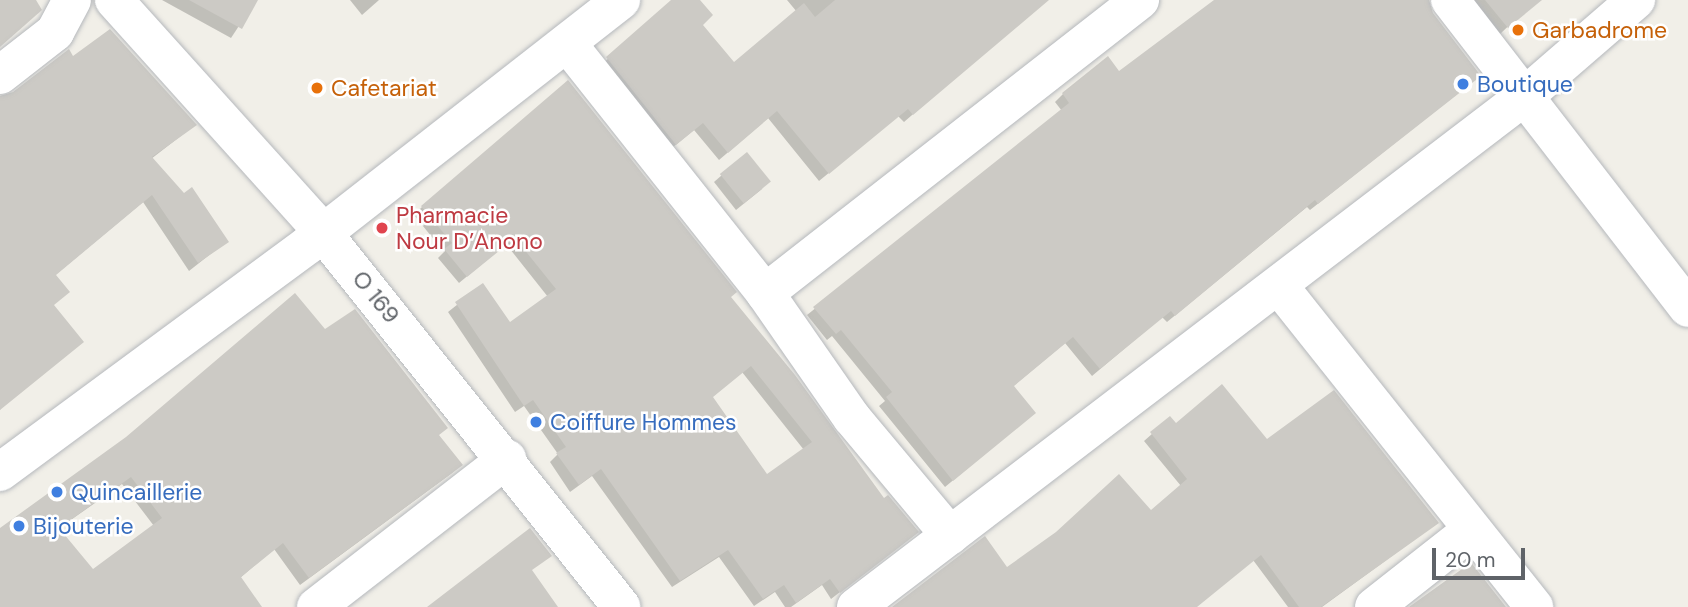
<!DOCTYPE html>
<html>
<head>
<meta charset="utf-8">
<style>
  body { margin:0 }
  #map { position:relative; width:1688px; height:607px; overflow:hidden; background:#f1efe8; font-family:"DM Sans",sans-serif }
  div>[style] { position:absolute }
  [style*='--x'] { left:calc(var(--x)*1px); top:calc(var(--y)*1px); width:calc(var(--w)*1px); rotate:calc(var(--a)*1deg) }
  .shadow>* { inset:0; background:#0003 }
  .building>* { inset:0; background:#cccac5; transform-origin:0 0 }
  .roads { filter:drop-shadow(0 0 2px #b5b8bc) drop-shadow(0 0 2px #b5b8bc) }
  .minor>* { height:38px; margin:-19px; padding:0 19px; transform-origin:19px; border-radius:19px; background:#fff }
  .dots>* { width:19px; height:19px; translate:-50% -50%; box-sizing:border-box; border:4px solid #fff; border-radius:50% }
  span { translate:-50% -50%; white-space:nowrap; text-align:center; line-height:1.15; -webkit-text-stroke:5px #fff; paint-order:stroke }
  .food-label { font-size:23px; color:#c56008 }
  .left { translate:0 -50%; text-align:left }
  .shop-label { font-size:23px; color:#366cbe }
  .health-label { font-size:23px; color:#be3a42 }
  .street-label { font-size:23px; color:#5f6368 }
  .scale { position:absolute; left:1432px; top:548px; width:93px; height:32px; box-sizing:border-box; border:4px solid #5f6368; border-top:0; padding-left:9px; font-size:21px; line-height:24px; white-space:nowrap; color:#5f6368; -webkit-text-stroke:5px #fff; paint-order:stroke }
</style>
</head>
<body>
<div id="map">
  <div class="shadow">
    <i style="clip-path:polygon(162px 0,256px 0,231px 38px)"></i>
    <i style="clip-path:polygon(350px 0,379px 0,362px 15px)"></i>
    <i style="clip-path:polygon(673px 0,698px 0,701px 25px,734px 65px,797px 12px,787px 0,1045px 0,904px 122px,898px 116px,819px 181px,768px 118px,719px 160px,694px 130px,667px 152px,599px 67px)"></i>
    <i style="clip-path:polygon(1215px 0,1387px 0,1471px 83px,1310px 210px,1307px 207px,1167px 322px,1162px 317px,1092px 376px,1065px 343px,1012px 387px,1026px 420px,945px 487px,879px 406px,885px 401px,832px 336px,827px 340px,807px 315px,1062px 111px,1055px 102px,1063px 94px,1119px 74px)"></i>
    <i style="clip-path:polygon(1467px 0,1536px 0,1500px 34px)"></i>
    <i style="clip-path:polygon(73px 59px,195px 125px,151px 159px,227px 241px,189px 271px,143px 202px,54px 276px,53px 305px,0 410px,0 96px,14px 94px)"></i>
    <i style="clip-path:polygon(746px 154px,762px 189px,736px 210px,714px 182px)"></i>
    <i style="clip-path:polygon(evenodd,422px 207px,729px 298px,908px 539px,831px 599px,822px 585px,791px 607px,785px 607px,775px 592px,754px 606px,719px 557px,672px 587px,592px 476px,570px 492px,550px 462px,558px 454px,524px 406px,515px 412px,448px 312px,482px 285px,510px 324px,548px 297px,506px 244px,459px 283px,438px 258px,444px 252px,414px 215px,422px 207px,742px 372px,804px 450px,766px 477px,711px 398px,742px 372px)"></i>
    <i style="clip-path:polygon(evenodd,324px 331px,437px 436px,460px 465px,452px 473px,300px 585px,274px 549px,240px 578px,260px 607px,0 607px,0 533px,324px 331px,122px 484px,154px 526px,93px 572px,58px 529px,122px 484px)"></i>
    <i style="clip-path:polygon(1170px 418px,1176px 425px,1267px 441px,1437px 523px,1322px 607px,1288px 607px,1253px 560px,1196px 607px,895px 607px,1006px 570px,1151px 512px,1181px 486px,1144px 441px)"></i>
  </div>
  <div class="building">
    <i style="clip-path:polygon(0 0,36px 0,42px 10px,0 47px)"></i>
    <i style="clip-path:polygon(189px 0,258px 0,242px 29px)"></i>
    <i style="clip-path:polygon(671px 0,700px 0,713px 15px,703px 25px,734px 62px,804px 3px,815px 17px,835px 0,1049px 0,913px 115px,908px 109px,829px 174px,777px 111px,728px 153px,703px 123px,676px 145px,606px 57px)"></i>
    <i style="clip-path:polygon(1214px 0,1429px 0,1433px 13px,1481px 76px,1318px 204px,1315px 200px,1175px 316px,1171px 311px,1100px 369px,1073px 337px,1014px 386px,1036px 413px,953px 481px,886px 397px,892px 392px,841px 330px,836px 334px,813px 307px,1069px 103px,1062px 93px,1108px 56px,1119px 71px)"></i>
    <i style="clip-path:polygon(1485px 0,1542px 0,1508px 28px)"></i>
    <i style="clip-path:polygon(110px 29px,197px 125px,152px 157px,184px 193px,192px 187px,229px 242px,198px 263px,152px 195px,56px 275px,70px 292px,54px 305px,84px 342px,0 410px,0 96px,13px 92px,69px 49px,73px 56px)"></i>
    <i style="clip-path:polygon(evenodd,568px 80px,737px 292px,731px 297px,795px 375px,884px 498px,888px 495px,919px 532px,840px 593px,830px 579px,796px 603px,784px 585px,763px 599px,728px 550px,680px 581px,601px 469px,579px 485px,556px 453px,566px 447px,533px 400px,524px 406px,455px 302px,483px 283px,510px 322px,556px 289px,515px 238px,467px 277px,444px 249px,452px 243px,421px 206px,568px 80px,751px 366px,812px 442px,767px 474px,713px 397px,751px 366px)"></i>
    <i style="left:747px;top:152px;width:38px;height:35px;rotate:51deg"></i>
    <i style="clip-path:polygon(evenodd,295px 293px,325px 329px,355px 309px,448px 428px,439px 435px,463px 465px,309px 578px,283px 543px,241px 577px,262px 607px,0 607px,0 528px,126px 437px,295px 293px,131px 477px,162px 518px,93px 569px,59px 528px,131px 477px)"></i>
    <i style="clip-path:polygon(1222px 384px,1267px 439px,1334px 390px,1439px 523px,1321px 607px,1299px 607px,1261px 555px,1197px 607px,892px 607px,985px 536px,1007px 567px,1056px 532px,1119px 474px,1151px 510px,1187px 479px,1150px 432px,1170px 416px,1176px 423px)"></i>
    <i style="clip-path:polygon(530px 528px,552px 556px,532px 570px,558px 607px,427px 607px)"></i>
    <i style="clip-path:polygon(1469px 560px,1506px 607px,1409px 607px,1462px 569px)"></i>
  </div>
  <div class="roads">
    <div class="minor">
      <i style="--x:114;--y:0;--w:300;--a:48"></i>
      <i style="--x:315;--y:223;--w:491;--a:51.4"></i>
      <i style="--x:1450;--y:0;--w:389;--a:52.3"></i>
      <i style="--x:567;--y:43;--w:319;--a:51.6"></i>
      <i style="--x:765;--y:293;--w:152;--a:55.2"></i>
      <i style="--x:852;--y:418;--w:153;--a:50.1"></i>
      <i style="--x:0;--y:75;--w:70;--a:-38"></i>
      <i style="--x:55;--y:32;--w:36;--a:-62"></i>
      <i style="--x:1279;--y:286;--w:410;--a:51.5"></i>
      <i style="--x:765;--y:293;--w:476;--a:-38"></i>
      <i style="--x:0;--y:472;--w:384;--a:-36.4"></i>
      <i style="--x:309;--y:244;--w:396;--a:-38"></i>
      <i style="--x:316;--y:607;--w:242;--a:-37.8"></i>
      <i style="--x:856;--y:607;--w:842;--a:-37.37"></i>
      <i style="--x:1525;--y:96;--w:147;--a:-40.9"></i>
      <i style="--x:1374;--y:607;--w:125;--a:-38.2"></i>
    </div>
  </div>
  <div class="dots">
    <i style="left:1518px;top:30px;background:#e8710a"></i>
    <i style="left:1463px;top:84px;background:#3f7fe0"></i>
    <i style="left:317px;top:88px;background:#e8710a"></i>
    <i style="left:382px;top:228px;background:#e0444e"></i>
    <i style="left:536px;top:422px;background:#3f7fe0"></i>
    <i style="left:57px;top:492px;background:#3f7fe0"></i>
    <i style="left:19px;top:526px;background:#3f7fe0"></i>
  </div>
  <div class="food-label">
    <span class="left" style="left:1532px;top:30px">Garbadrome</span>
    <span class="left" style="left:331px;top:88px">Cafetariat</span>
  </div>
  <div class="shop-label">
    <span class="left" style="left:1477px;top:84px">Boutique</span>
    <span class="left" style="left:550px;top:422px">Coiffure Hommes</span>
    <span class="left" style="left:71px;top:492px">Quincaillerie</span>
    <span class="left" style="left:33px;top:526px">Bijouterie</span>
  </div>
  <div class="health-label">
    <span class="left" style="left:396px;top:228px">Pharmacie<br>Nour D’Anono</span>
  </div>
  <div class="street-label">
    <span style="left:376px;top:297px;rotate:51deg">O 169</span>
  </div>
  <div class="scale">20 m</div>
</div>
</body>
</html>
